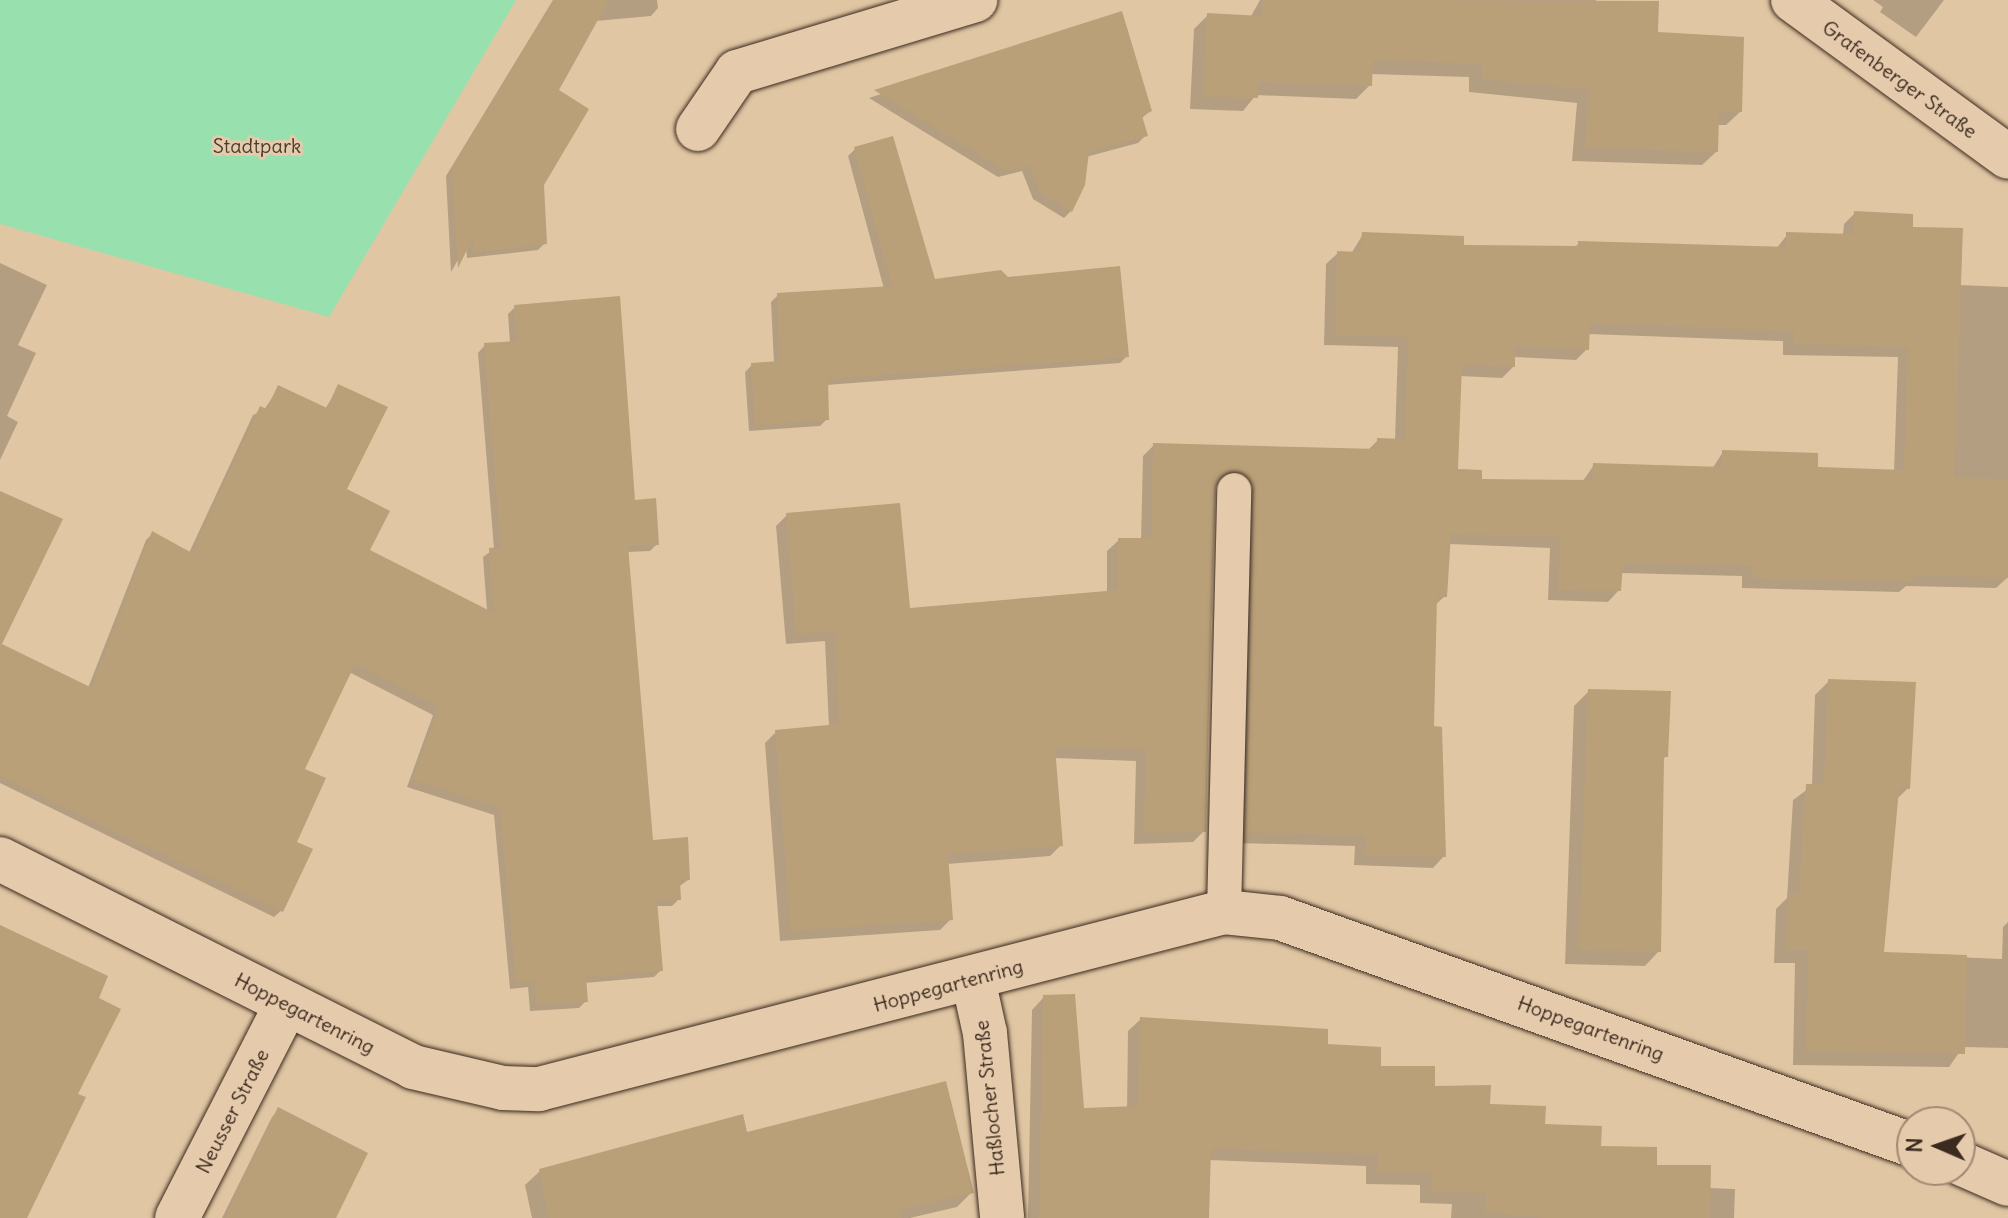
<!DOCTYPE html>
<html>
<head>
<meta charset="utf-8">
<style>
  body { margin:0 }
  #map { position:relative; width:2008px; height:1218px; overflow:hidden; background:#e1c6a3; font-family:Delius,sans-serif }
  div>[style] { position:absolute }
  [style*='--x'] { left:calc(var(--x)*1px); top:calc(var(--y)*1px); width:calc(var(--w)*1px); rotate:calc(var(--a)*1deg) }
  .green>* { inset:0; background:#98e1af }
  .shadow>* { inset:0; background:#0003 }
  .building>* { inset:0; background:#b9a078 }
  .roads { filter:drop-shadow(0 0 2px #3b2a1e) drop-shadow(0 0 2px #3b2a1e) }
  .lane>* { height:34px; margin:-17px; padding:0 17px; transform-origin:17px; border-radius:17px; background:#e5caac }
  .street>* { height:44px; margin:-22px; padding:0 22px; transform-origin:22px; border-radius:22px; background:#e5caac }
  span { translate:-50% -50%; white-space:nowrap; text-align:center; line-height:1.15; -webkit-text-stroke:6px #e5caac; paint-order:stroke }
  .street-label { font-size:20px; color:#3b2a1e }
  .park-label { font-size:20px; color:#443c2c }
  .north { position:absolute; left:1896px; top:1106px; width:80px; height:80px; box-sizing:border-box; background:#e5caac; border:2px solid #a18a73; border-radius:50%; rotate:272deg; font-size:22px; font-weight:700; line-height:32px; text-align:center; color:#3b2a1e }
  .north::after { content:''; display:block; margin:auto; width:28px; height:36px; background:#3b2a1e; clip-path:polygon(50% 0,100% 100%,50% 72%,0 100%) }
</style>
</head>
<body>
<div id="map">
  <div class="green">
    <i style="clip-path:polygon(0 0,516px 0,329px 317px,0 224px)"></i>
  </div>
  <div class="shadow">
    <i style="clip-path:polygon(553px 0,657px 0,658px 8px,651px 16px,595px 21px,556px 91px,542px 184px,545px 243px,538px 250px,467px 258px,466px 246px,451px 272px,446px 176px)"></i>
    <i style="clip-path:polygon(1260px 0,1595px 0,1656px 34px,1740px 112px,1726px 125px,1716px 125px,1716px 152px,1702px 165px,1572px 161px,1577px 103px,1469px 92px,1469px 77px,1370px 74px,1370px 85px,1356px 99px,1256px 95px,1243px 111px,1190px 109px,1194px 29px,1208px 15px,1250px 18px)"></i>
    <i style="clip-path:polygon(1873px 0,1944px 0,1916px 37px,1880px 12px,1883px 7px)"></i>
    <i style="clip-path:polygon(1121px 14px,1150px 111px,1141px 119px,1146px 135px,1138px 143px,1086px 157px,1071px 211px,1064px 218px,1033px 199px,1022px 171px,998px 177px,869px 98px)"></i>
    <i style="clip-path:polygon(855px 149px,934px 281px,1127px 356px,1120px 363px,826px 385px,827px 419px,820px 426px,749px 431px,745px 372px,752px 365px,774px 364px,771px 302px,778px 295px,884px 289px,848px 156px)"></i>
    <i style="clip-path:polygon(evenodd,1855px 213px,1911px 228px,1959px 285px,2008px 287px,2008px 577px,1996px 588px,1906px 586px,1899px 592px,1742px 588px,1742px 576px,1621px 573px,1619px 590px,1608px 602px,1548px 600px,1550px 548px,1448px 544px,1445px 596px,1434px 606px,1432px 728px,1444px 856px,1433px 868px,1354px 865px,1355px 846px,1236px 843px,1223px 480px,1216px 482px,1204px 831px,1193px 842px,1134px 844px,1136px 761px,1054px 758px,1061px 845px,1050px 856px,947px 864px,951px 919px,940px 930px,780px 941px,765px 743px,776px 732px,829px 727px,825px 641px,786px 644px,776px 526px,787px 515px,908px 611px,1107px 593px,1107px 551px,1119px 540px,1141px 540px,1143px 456px,1154px 445px,1367px 451px,1378px 440px,1395px 440px,1398px 347px,1324px 345px,1326px 264px,1338px 253px,1351px 254px,1363px 234px,1462px 247px,1574px 248px,1579px 243px,1776px 249px,1787px 235px,1843px 235px,1844px 224px,1855px 213px,1588px 334px,1783px 341px,1783px 355px,1898px 357px,1894px 472px,1816px 469px,1723px 452px,1712px 469px,1594px 465px,1582px 482px,1480px 481px,1456px 471px,1459px 376px,1502px 378px,1513px 367px,1513px 357px,1576px 360px,1587px 349px,1588px 334px)"></i>
    <i style="clip-path:polygon(0 263px,47px 285px,18px 345px,36px 353px,7px 416px,18px 422px,0 460px)"></i>
    <i style="clip-path:polygon(515px 307px,657px 544px,650px 551px,627px 552px,651px 842px,688px 880px,678px 887px,679px 899px,672px 906px,656px 906px,661px 970px,654px 977px,584px 983px,586px 1001px,579px 1008px,530px 1011px,528px 987px,510px 989px,494px 815px,407px 787px,433px 715px,349px 672px,302px 770px,282px 910px,274px 917px,0 783px,0 645px,88px 688px,146px 540px,153px 533px,189px 553px,253px 415px,264px 410px,279px 387px,325px 409px,339px 387px,344px 490px,368px 551px,487px 611px,483px 557px,494px 549px,478px 353px,485px 345px,510px 343px,508px 314px)"></i>
    <i style="clip-path:polygon(1829px 681px,1908px 788px,1896px 800px,1882px 954px,2002px 959px,2003px 927px,2008px 922px,2008px 1048px,1963px 1047px,1949px 1067px,1793px 1065px,1795px 963px,1774px 963px,1776px 909px,1787px 898px,1793px 800px,1812px 786px,1815px 695px)"></i>
    <i style="clip-path:polygon(1589px 691px,1666px 756px,1662px 761px,1659px 951px,1645px 966px,1565px 964px,1574px 706px)"></i>
    <i style="clip-path:polygon(1044px 997px,1082px 1110px,1127px 1109px,1128px 1031px,1141px 1019px,1326px 1046px,1709px 1188px,1735px 1189px,1734px 1218px,1451px 1218px,1452px 1204px,1420px 1203px,1420px 1185px,1366px 1184px,1366px 1166px,1209px 1160px,1207px 1218px,1028px 1218px,1032px 1010px)"></i>
    <i style="clip-path:polygon(279px 1110px,334px 1218px,222px 1218px,272px 1117px)"></i>
    <i style="clip-path:polygon(746px 1134px,971px 1193px,957px 1207px,910px 1218px,532px 1218px,525px 1185px,540px 1171px)"></i>
  </div>
  <div class="building">
    <i style="clip-path:polygon(554px 0,609px 0,559px 90px,589px 109px,544px 185px,547px 244px,474px 252px,473px 238px,458px 268px,452px 167px)"></i>
    <i style="clip-path:polygon(1263px 0,1659px 1px,1658px 32px,1744px 37px,1742px 112px,1719px 112px,1718px 152px,1585px 148px,1589px 90px,1482px 79px,1482px 64px,1373px 60px,1372px 86px,1259px 82px,1258px 98px,1203px 96px,1207px 13px,1262px 16px)"></i>
    <i style="clip-path:polygon(1122px 11px,1152px 111px,1142px 116px,1148px 136px,1089px 152px,1085px 185px,1072px 212px,1040px 192px,1029px 165px,1006px 171px,874px 90px)"></i>
    <i style="clip-path:polygon(893px 136px,935px 279px,1001px 270px,1008px 277px,1120px 266px,1129px 357px,828px 379px,829px 420px,755px 425px,751px 363px,780px 361px,777px 293px,892px 286px,854px 147px)"></i>
    <i style="clip-path:polygon(evenodd,1854px 211px,1913px 214px,1913px 227px,1963px 228px,1954px 478px,2008px 479px,2008px 578px,1912px 575px,1912px 582px,1753px 578px,1752px 566px,1623px 563px,1621px 591px,1558px 590px,1560px 537px,1451px 534px,1447px 597px,1437px 597px,1434px 726px,1442px 727px,1446px 857px,1365px 855px,1365px 835px,1246px 833px,1254px 490px,1245px 473px,1225px 472px,1214px 490px,1206px 832px,1144px 833px,1146px 750px,1055px 747px,1063px 846px,948px 854px,953px 920px,791px 931px,775px 730px,839px 724px,835px 631px,796px 634px,786px 513px,900px 503px,910px 608px,1118px 590px,1118px 538px,1151px 538px,1153px 443px,1377px 449px,1377px 438px,1405px 439px,1408px 337px,1335px 335px,1337px 251px,1360px 252px,1362px 232px,1464px 236px,1464px 245px,1578px 246px,1578px 241px,1786px 247px,1786px 232px,1853px 234px,1854px 211px,1590px 323px,1794px 331px,1794px 344px,1908px 347px,1904px 470px,1818px 467px,1818px 453px,1722px 450px,1722px 467px,1593px 463px,1592px 480px,1482px 479px,1482px 470px,1458px 469px,1462px 365px,1515px 367px,1515px 346px,1589px 350px,1590px 323px)"></i>
    <i style="clip-path:polygon(620px 296px,635px 500px,656px 498px,659px 545px,628px 546px,653px 840px,688px 837px,690px 880px,680px 881px,681px 900px,657px 900px,663px 971px,586px 977px,588px 1002px,537px 1005px,535px 981px,516px 982px,500px 808px,413px 780px,439px 707px,355px 664px,305px 769px,326px 778px,297px 842px,313px 849px,283px 912px,0 776px,0 491px,63px 519px,2px 644px,92px 688px,152px 531px,192px 553px,260px 406px,267px 409px,278px 385px,327px 408px,338px 384px,388px 407px,347px 489px,390px 511px,370px 550px,494px 613px,489px 548px,501px 547px,484px 343px,517px 341px,514px 305px)"></i>
    <i style="clip-path:polygon(1828px 679px,1916px 682px,1910px 789px,1899px 789px,1884px 952px,1967px 955px,1965px 1054px,1806px 1052px,1808px 950px,1787px 950px,1789px 893px,1799px 893px,1806px 784px,1824px 784px)"></i>
    <i style="clip-path:polygon(1588px 689px,1671px 691px,1668px 757px,1664px 757px,1661px 952px,1579px 950px)"></i>
    <i style="clip-path:polygon(0 925px,108px 976px,99px 998px,121px 1009px,78px 1094px,86px 1097px,27px 1218px,0 1218px)"></i>
    <i style="clip-path:polygon(1075px 994px,1084px 1108px,1138px 1106px,1140px 1017px,1328px 1029px,1328px 1044px,1381px 1047px,1381px 1066px,1435px 1066px,1435px 1086px,1491px 1085px,1490px 1104px,1546px 1106px,1545px 1124px,1602px 1126px,1601px 1146px,1657px 1147px,1657px 1165px,1711px 1165px,1710px 1218px,1542px 1218px,1486px 1212px,1486px 1193px,1431px 1192px,1432px 1174px,1377px 1172px,1378px 1154px,1211px 1149px,1209px 1218px,1039px 1218px,1043px 995px)"></i>
    <i style="clip-path:polygon(946px 1081px,974px 1193px,900px 1210px,901px 1218px,549px 1218px,539px 1169px,743px 1114px,747px 1132px)"></i>
    <i style="clip-path:polygon(278px 1107px,368px 1153px,336px 1218px,225px 1218px)"></i>
  </div>
  <div class="roads">
    <div class="lane">
      <i style="--x:1224;--y:912;--w:422;--a:-88.6"></i>
    </div>
    <div class="street">
      <i style="--x:1793;--y:0;--w:266;--a:36.1"></i>
      <i style="--x:698;--y:129;--w:69;--a:-55.6"></i>
      <i style="--x:737;--y:72;--w:249;--a:-16.8"></i>
      <i style="--x:0;--y:859;--w:462;--a:26.7"></i>
      <i style="--x:413;--y:1067;--w:92;--a:13.1"></i>
      <i style="--x:503;--y:1088;--w:36;--a:2"></i>
      <i style="--x:539;--y:1089;--w:707;--a:-14.49"></i>
      <i style="--x:1224;--y:912;--w:56;--a:6.1"></i>
      <i style="--x:1280;--y:918;--w:672;--a:19.76"></i>
      <i style="--x:973;--y:979;--w:55;--a:77.5"></i>
      <i style="--x:985;--y:1033;--w:186;--a:84.7"></i>
      <i style="--x:1960;--y:1163;--w:52;--a:23.6"></i>
      <i style="--x:177;--y:1218;--w:239;--a:-62.9"></i>
    </div>
  </div>
  <div class="street-label">
    <span style="left:1900px;top:79px;rotate:36deg">Grafenberger Straße</span>
    <span style="left:948px;top:985px;rotate:-15deg">Hoppegartenring</span>
    <span style="left:305px;top:1013px;rotate:27deg">Hoppegartenring</span>
    <span style="left:1591px;top:1028px;rotate:20deg">Hoppegartenring</span>
    <span style="left:989px;top:1098px;rotate:-96deg">Haßlocher Straße</span>
    <span style="left:232px;top:1111px;rotate:-63deg">Neusser Straße</span>
  </div>
  <div class="park-label">
    <span style="left:257px;top:145px">Stadtpark</span>
  </div>
  <div class="north">N</div>
</div>
</body>
</html>
